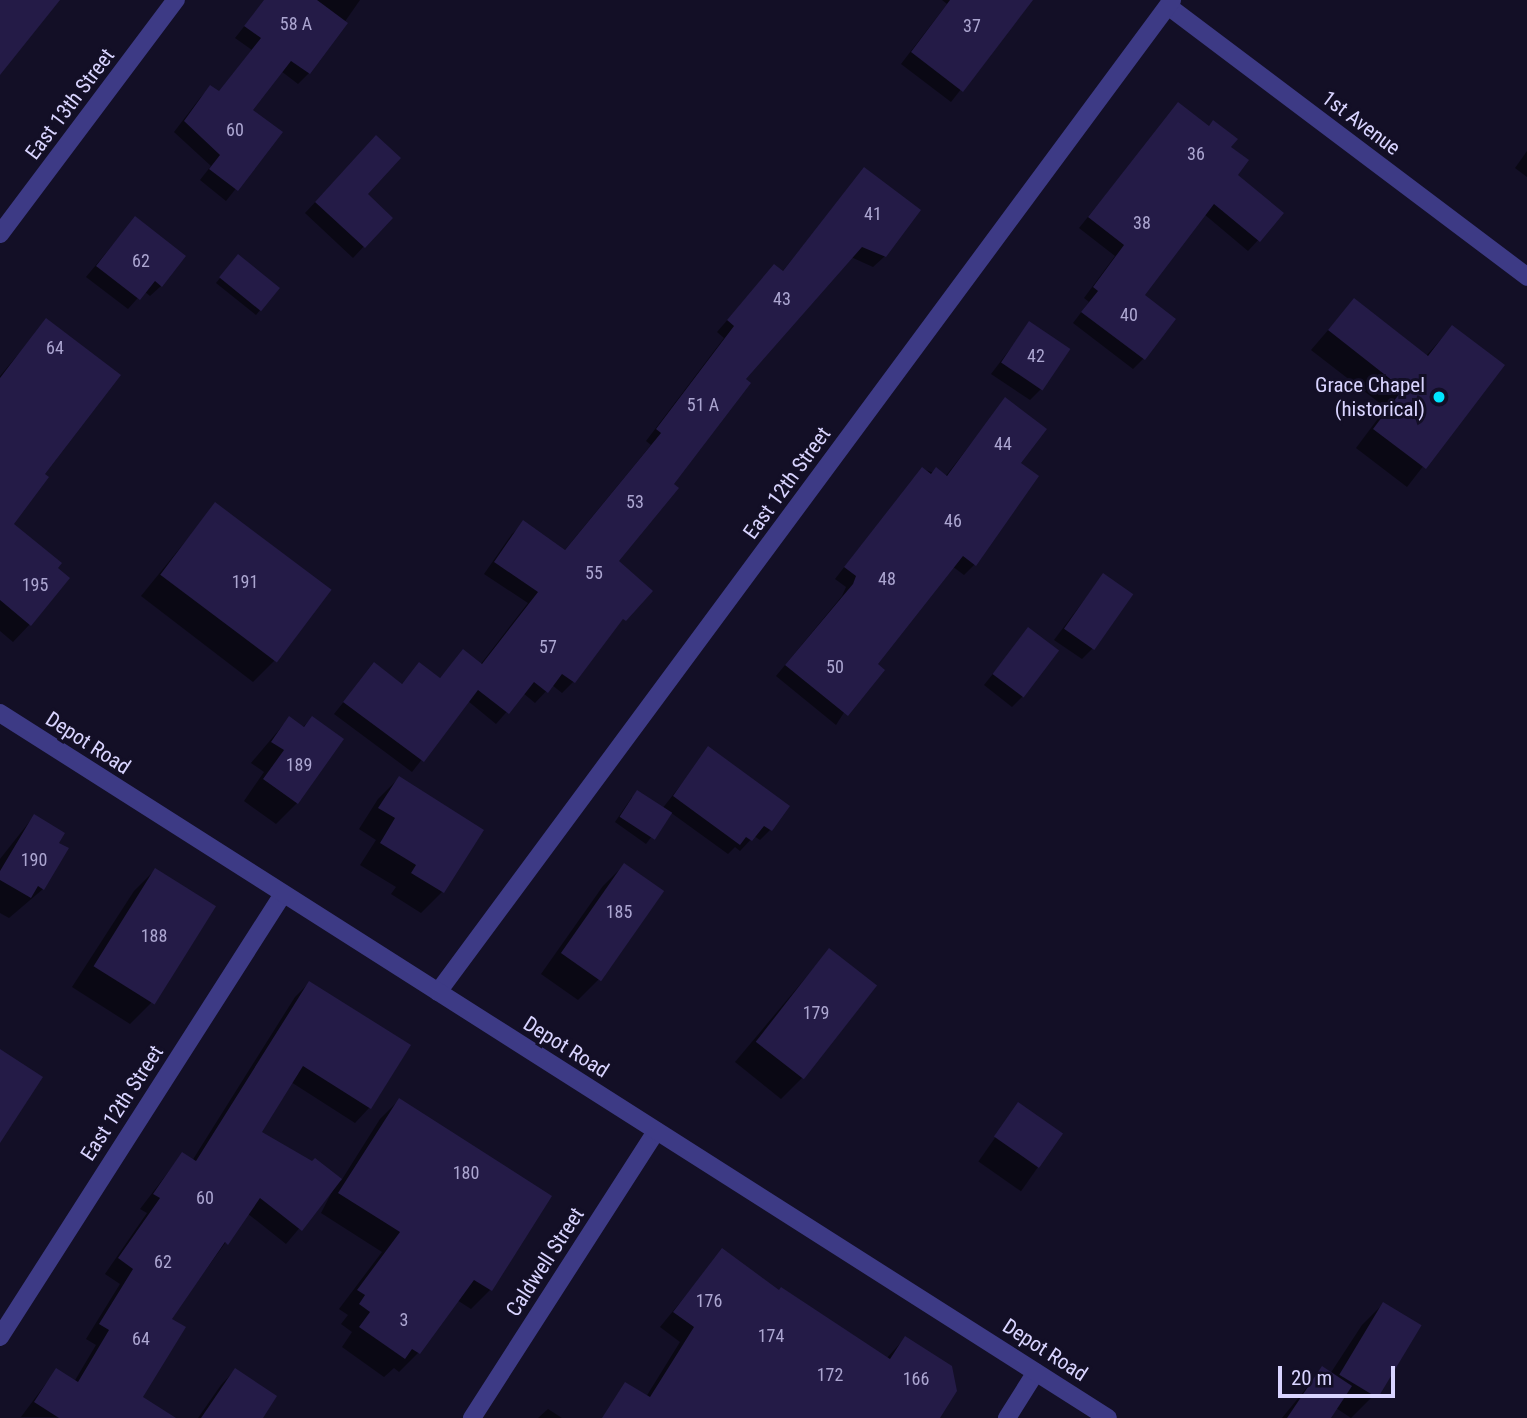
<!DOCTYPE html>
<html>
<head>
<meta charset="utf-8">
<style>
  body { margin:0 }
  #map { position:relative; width:1527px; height:1418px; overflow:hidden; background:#130f26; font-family:"Roboto Condensed",sans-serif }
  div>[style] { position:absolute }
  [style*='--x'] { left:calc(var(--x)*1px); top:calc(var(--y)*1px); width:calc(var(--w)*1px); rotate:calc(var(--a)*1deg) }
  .shadow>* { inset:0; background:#0007; transform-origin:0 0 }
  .building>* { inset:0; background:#241b47; transform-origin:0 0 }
  .minor>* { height:18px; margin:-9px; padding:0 9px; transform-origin:9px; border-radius:9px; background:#3d3a85 }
  .tertiary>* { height:18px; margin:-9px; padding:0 9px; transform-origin:9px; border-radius:9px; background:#3d3a85 }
  .dots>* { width:19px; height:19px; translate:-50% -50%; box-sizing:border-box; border:4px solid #130f26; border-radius:50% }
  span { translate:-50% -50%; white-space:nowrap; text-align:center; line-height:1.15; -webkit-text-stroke:6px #130f26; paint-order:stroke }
  .number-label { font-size:18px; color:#aca6d1 }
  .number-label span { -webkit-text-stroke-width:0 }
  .street-label { font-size:21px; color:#d9d4ff }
  .poi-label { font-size:21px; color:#d9d4ff }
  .right { translate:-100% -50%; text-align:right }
  .scale { position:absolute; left:1278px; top:1366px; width:117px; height:32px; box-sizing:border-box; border:4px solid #d9d4ff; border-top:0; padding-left:9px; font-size:21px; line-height:24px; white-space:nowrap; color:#d9d4ff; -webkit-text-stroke:5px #130f26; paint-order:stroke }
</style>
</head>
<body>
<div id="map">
  <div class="shadow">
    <i style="clip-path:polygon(265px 0,360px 0,309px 73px,298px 84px,281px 71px,250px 111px,280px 133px,226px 201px,200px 180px,211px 166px,174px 132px,200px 98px,211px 87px,218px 93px,252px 50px,235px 38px)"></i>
    <i style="clip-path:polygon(942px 0,1031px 0,951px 102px,901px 64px,947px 4px)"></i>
    <i style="clip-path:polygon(1178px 105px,1229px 147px,1236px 175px,1282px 214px,1248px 251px,1204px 214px,1142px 296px,1143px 359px,1133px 369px,1073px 323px,1089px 302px,1084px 298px,1115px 256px,1079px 228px)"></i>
    <i style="clip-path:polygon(366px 148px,365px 194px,390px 218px,353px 258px,305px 213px)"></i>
    <i style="clip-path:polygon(1527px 151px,1527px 177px,1515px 168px)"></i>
    <i style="clip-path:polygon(865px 169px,885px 256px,873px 267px,851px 257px,743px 380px,617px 561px,650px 592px,612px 630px,573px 682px,562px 693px,552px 685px,535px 703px,523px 693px,496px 724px,468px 701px,412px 772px,334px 714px,374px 664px,401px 685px,419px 664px,439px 679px,463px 651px,480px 665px,528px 603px,484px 574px,512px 534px,524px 523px,564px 551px,651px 445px,646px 441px,724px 338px,717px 332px,774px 266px,782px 272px)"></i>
    <i style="clip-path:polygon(135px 218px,161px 286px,150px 296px,144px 291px,128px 309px,86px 277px)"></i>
    <i style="clip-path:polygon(234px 261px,278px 288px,256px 315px,216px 283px)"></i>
    <i style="clip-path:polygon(1354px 300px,1426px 356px,1452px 327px,1502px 365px,1407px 487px,1356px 448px,1386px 408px,1311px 350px)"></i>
    <i style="clip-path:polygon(47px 320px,42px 474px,11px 524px,30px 624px,13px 642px,0 631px,0 376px)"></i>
    <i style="clip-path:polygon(1030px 323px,1041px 389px,1030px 400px,991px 374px)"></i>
    <i style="clip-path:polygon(1005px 400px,1019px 464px,1037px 477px,974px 565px,964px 575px,952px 566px,875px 664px,836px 725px,776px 676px,842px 596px,846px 587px,835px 579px,912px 480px,923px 469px,945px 477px)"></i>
    <i style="clip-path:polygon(215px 505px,274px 661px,253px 682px,141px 596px)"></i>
    <i style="clip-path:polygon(1103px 575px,1092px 649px,1082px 659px,1054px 640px)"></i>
    <i style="clip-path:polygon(1028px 630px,1023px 696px,1012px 707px,984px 685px)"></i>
    <i style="clip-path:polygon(289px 718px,302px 728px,312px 718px,297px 803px,276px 824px,244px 801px,264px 772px,251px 763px)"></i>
    <i style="clip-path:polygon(709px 749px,770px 830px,760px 840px,754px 836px,740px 851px,735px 847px,728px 854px,670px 812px,646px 844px,615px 822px,632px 797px,662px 809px)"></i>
    <i style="clip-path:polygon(399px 778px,482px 830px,442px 892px,421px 913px,391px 894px,396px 887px,360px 865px,376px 840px,359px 829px,378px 799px)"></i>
    <i style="clip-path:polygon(34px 816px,57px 843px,43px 889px,9px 918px,0 913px,0 859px)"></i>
    <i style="clip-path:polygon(624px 865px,661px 891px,599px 979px,578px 1000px,541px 974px,603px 886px)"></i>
    <i style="clip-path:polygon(155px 870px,151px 1003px,130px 1024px,72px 987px,134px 891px)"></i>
    <i style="clip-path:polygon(829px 950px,802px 1078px,781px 1099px,735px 1062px)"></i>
    <i style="clip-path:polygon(309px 983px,409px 1046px,369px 1108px,355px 1123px,291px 1082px,260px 1132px,312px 1163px,315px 1160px,341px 1181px,380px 1119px,399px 1100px,490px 1290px,471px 1309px,457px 1300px,418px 1353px,399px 1372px,394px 1368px,384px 1377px,342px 1347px,352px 1332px,341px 1324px,348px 1315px,339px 1309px,382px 1252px,321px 1213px,335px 1186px,286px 1244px,247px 1213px,170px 1319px,141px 1398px,172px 1418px,21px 1417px,56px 1370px,74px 1382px,96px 1345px,86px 1339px,120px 1284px,105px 1274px,147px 1213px,140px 1209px,182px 1154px,192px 1161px,295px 997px)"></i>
    <i style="left:1018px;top:1105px;width:52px;height:69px;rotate:35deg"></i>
    <i style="clip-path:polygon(723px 1250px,779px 1292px,886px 1359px,905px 1338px,938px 1418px,633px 1418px,680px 1342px,660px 1327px)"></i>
    <i style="clip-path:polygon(1383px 1304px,1372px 1397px,1351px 1418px,1336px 1408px,1329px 1418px,1282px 1418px,1322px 1369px,1330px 1374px,1362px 1325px)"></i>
    <i style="clip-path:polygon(235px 1370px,260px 1418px,198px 1418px,221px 1385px)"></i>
    <i style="clip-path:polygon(548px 1409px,562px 1418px,538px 1418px)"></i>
  </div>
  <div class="building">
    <i style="clip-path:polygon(0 0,60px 0,0 75px)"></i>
    <i style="clip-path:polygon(264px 0,317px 0,348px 23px,310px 74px,291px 61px,253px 110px,283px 132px,238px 191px,209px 169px,220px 155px,184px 121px,210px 85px,219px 91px,261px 38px,244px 26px)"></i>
    <i style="clip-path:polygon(950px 0,1033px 0,963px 92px,911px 52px)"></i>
    <i style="clip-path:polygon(1178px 102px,1209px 126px,1213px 120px,1238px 139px,1231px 147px,1249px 160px,1238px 175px,1284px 213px,1260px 242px,1214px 204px,1145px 295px,1176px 319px,1145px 360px,1081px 312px,1098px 291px,1093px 287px,1124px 245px,1088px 217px)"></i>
    <i style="clip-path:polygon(376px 135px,401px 158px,368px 194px,393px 218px,365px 248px,315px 202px)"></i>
    <i style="clip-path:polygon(864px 167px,921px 210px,886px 257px,862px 247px,746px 379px,751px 383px,674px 484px,679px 488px,619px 561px,653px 591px,626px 621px,623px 619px,575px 683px,562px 674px,548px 693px,534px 682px,509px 714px,478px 690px,424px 762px,343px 702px,374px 662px,402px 684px,419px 662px,440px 678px,463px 649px,482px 664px,538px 592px,494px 562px,523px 520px,565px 550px,661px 433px,656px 429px,734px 326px,727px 320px,774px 264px,783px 271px)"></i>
    <i style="clip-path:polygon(135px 216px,186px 256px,162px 287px,155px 281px,140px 300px,96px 266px)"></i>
    <i style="left:238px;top:254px;width:54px;height:30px;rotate:39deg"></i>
    <i style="clip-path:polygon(1354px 298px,1428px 356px,1452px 325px,1505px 365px,1426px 469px,1373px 429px,1403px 389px,1328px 330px)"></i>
    <i style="clip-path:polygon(46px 318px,121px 375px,45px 474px,49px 477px,14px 524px,62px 563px,58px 568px,70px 578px,31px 626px,0 600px,0 378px)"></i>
    <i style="left:1029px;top:321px;width:50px;height:50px;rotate:34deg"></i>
    <i style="clip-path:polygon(1005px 397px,1047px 429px,1021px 463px,1039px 476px,976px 566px,963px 556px,878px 664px,885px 670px,848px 716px,785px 665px,853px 584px,856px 576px,844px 567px,922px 467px,931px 474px,936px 467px,947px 476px)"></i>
    <i style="left:215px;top:502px;width:146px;height:91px;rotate:37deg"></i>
    <i style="left:1103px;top:573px;width:37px;height:68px;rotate:35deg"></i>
    <i style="left:1028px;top:627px;width:39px;height:59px;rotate:37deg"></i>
    <i style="clip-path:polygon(289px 716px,304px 727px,312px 716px,344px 739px,298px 804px,263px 779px,284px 750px,271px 742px)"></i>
    <i style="clip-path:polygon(708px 746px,790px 806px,772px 831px,764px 826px,752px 841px,746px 837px,740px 845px,673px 796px)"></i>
    <i style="clip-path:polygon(399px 776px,484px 830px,444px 893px,411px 873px,416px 865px,380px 843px,395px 818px,378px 808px)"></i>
    <i style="left:637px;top:790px;width:42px;height:32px;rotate:33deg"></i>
    <i style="clip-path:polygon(34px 814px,65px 833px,59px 843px,69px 848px,44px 890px,38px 886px,31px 898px,0 880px,0 871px)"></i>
    <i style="left:624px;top:863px;width:49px;height:110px;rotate:35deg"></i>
    <i style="left:155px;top:868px;width:72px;height:116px;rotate:32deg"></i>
    <i style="left:829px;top:948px;width:61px;height:119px;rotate:38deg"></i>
    <i style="clip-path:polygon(309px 981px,411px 1045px,371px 1109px,303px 1066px,262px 1132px,312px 1161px,315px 1158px,342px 1179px,302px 1231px,260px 1198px,228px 1245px,225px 1242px,172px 1319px,186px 1327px,143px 1397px,176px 1418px,59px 1418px,34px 1402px,56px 1368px,78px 1382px,109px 1330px,99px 1324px,133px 1269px,118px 1258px,160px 1198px,153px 1194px,182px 1152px,196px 1161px)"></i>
    <i style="clip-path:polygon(0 1049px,43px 1077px,0 1143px)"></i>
    <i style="clip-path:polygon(399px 1098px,552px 1196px,492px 1291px,474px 1280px,420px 1354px,412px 1349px,405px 1359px,359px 1327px,370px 1312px,359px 1304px,365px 1295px,357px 1290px,400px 1232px,338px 1193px)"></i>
    <i style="left:1018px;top:1102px;width:55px;height:42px;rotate:35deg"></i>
    <i style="clip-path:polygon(722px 1248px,779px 1290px,781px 1287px,890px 1359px,905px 1336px,952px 1366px,957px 1391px,940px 1418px,602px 1418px,625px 1382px,650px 1397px,694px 1327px,673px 1312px)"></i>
    <i style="left:1383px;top:1302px;width:45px;height:85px;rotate:31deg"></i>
    <i style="clip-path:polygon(1322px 1366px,1352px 1386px,1331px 1418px,1287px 1418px)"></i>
    <i style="clip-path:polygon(235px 1368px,277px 1396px,263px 1418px,201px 1418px)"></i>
  </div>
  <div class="minor">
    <i style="--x:1168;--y:6;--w:450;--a:37"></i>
    <i style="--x:0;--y:234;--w:293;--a:-53.1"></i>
    <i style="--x:438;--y:992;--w:1234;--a:-53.5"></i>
    <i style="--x:0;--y:1337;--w:526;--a:-57.43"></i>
    <i style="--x:472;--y:1418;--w:341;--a:-57.3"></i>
    <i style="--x:1007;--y:1418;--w:54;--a:-57.8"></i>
  </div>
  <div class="tertiary">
    <i style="--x:0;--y:713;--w:1313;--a:32.47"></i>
  </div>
  <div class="dots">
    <i style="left:1439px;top:397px;background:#00e5ff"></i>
  </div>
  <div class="number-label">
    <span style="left:296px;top:24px">58 A</span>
    <span style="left:972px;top:26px">37</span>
    <span style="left:235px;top:130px">60</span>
    <span style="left:1196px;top:154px">36</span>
    <span style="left:873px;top:214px">41</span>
    <span style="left:1142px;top:223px">38</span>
    <span style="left:141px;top:261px">62</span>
    <span style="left:782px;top:299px">43</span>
    <span style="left:1129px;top:315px">40</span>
    <span style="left:55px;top:348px">64</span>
    <span style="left:1036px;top:356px">42</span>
    <span style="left:703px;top:405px">51 A</span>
    <span style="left:1003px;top:444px">44</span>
    <span style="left:635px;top:502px">53</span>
    <span style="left:953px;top:521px">46</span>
    <span style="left:594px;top:573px">55</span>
    <span style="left:887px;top:579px">48</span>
    <span style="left:245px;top:582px">191</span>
    <span style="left:35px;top:585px">195</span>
    <span style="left:548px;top:647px">57</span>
    <span style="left:835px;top:667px">50</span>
    <span style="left:299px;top:765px">189</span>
    <span style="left:34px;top:860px">190</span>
    <span style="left:619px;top:912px">185</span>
    <span style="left:154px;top:936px">188</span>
    <span style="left:816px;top:1013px">179</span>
    <span style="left:466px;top:1173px">180</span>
    <span style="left:205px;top:1198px">60</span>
    <span style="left:163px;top:1262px">62</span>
    <span style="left:709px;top:1301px">176</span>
    <span style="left:404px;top:1320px">3</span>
    <span style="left:771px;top:1336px">174</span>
    <span style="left:141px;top:1339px">64</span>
    <span style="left:830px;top:1375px">172</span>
    <span style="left:916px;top:1379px">166</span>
  </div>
  <div class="street-label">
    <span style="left:70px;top:104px;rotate:-53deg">East 13th Street</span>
    <span style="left:1361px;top:123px;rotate:37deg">1st Avenue</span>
    <span style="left:787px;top:483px;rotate:-54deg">East 12th Street</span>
    <span style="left:88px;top:743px;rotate:33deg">Depot Road</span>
    <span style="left:566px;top:1047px;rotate:32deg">Depot Road</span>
    <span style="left:122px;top:1103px;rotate:-57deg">East 12th Street</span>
    <span style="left:545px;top:1262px;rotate:-57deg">Caldwell Street</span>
    <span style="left:1045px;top:1350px;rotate:33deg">Depot Road</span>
  </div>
  <div class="poi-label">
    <span class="right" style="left:1425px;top:397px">Grace Chapel<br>(historical)</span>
  </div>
  <div class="scale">20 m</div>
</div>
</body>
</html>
